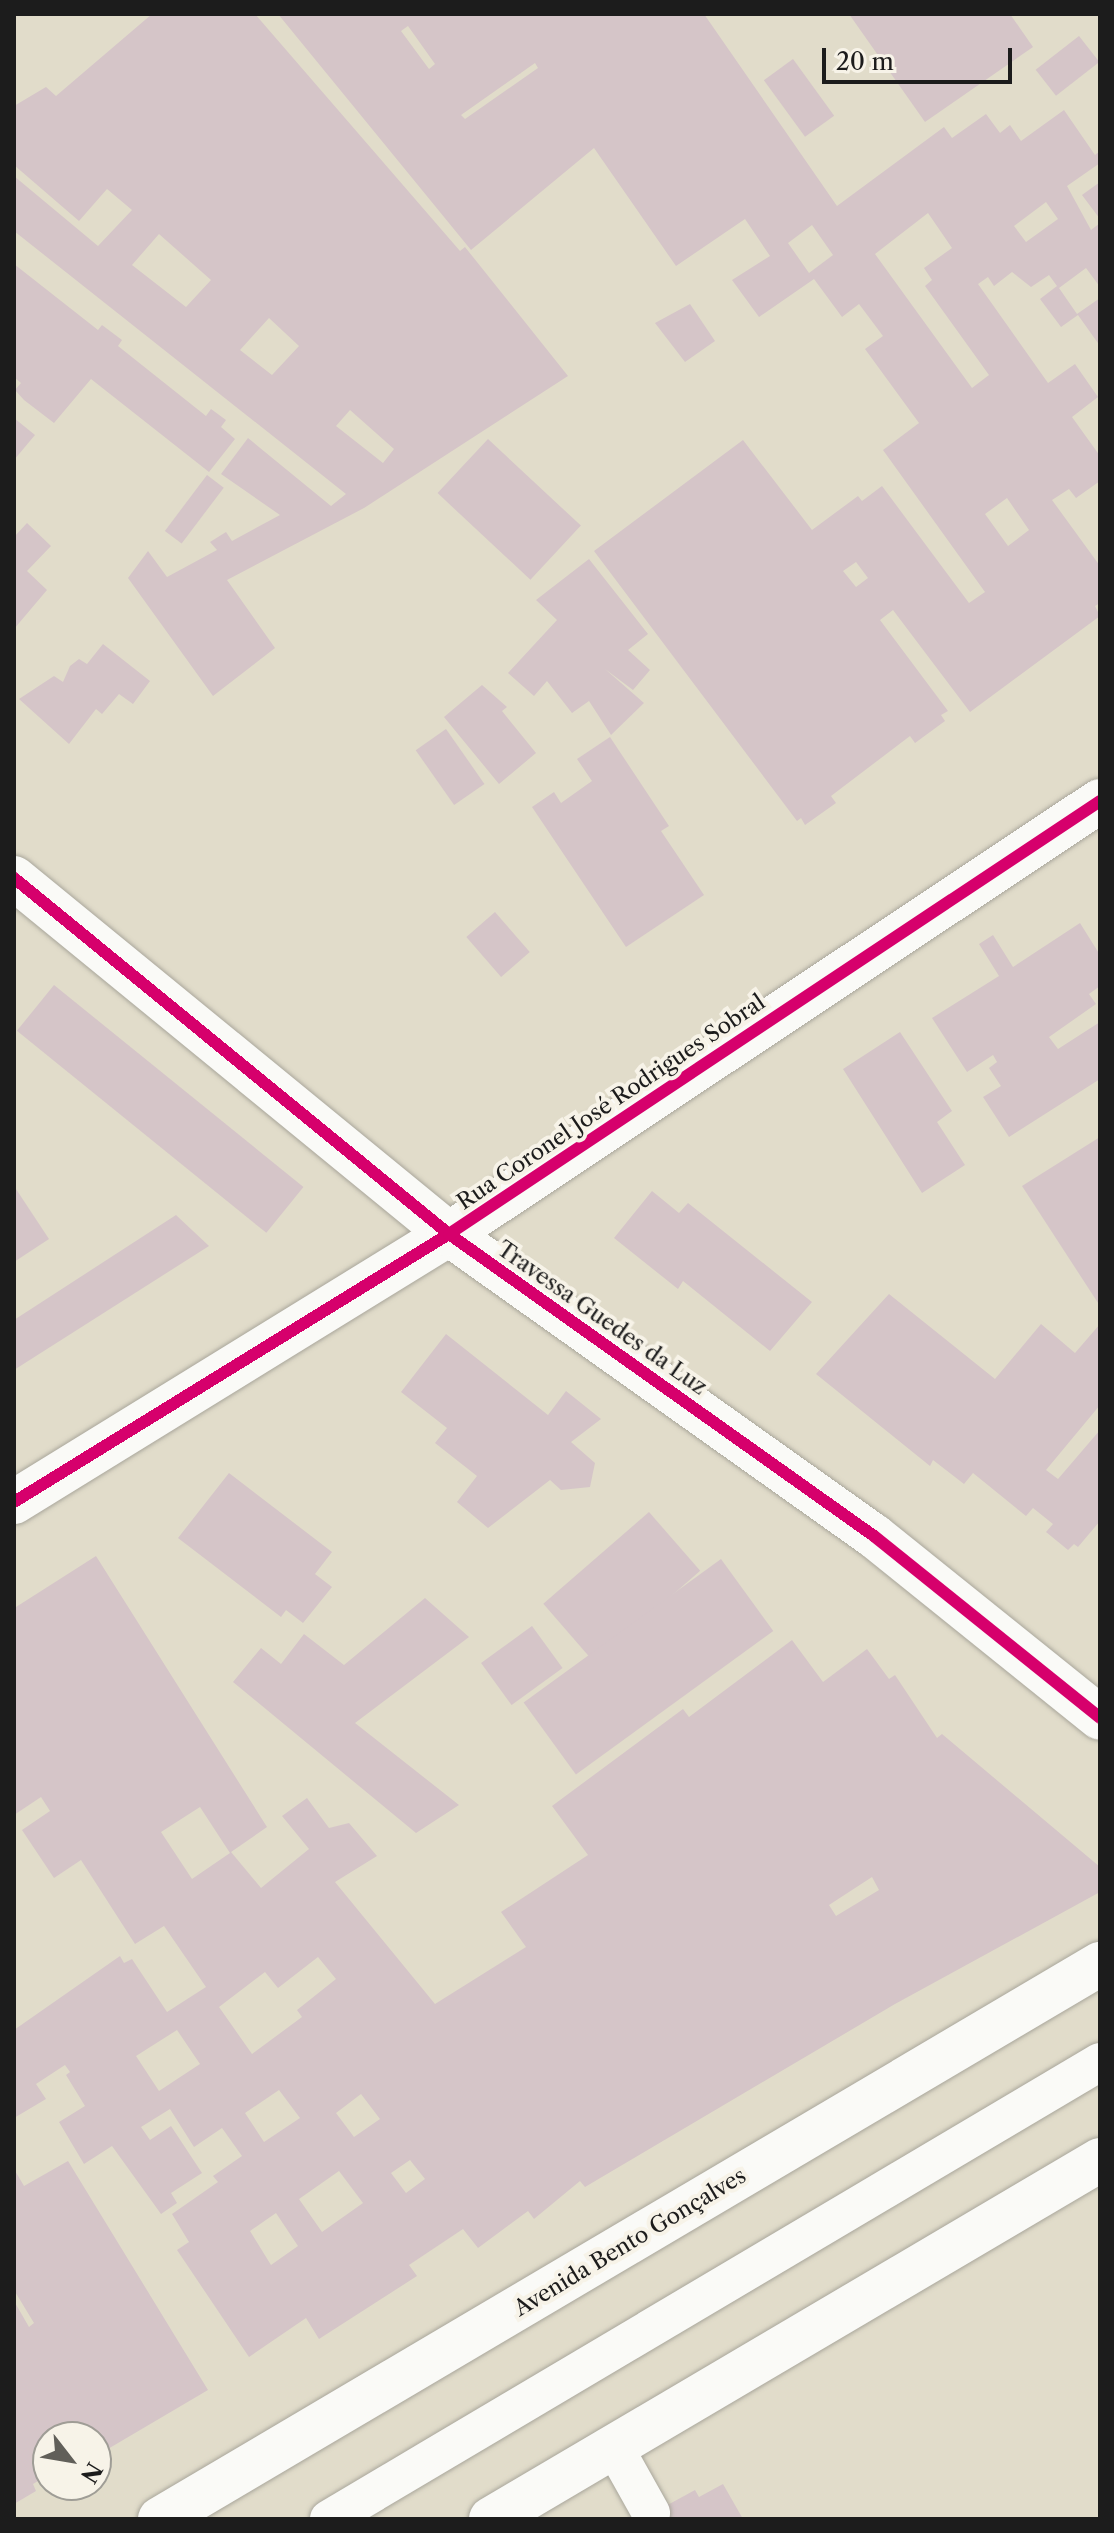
<!DOCTYPE html>
<html>
<head>
<meta charset="utf-8">
<style>
  body { margin:0 }
  #map { position:relative; width:1114px; height:2533px; overflow:hidden; background:#e1dcca; font-family:"Libre Caslon Text",serif }
  div>[style] { position:absolute }
  [style*='--x'] { left:calc(var(--x)*1px); top:calc(var(--y)*1px); width:calc(var(--w)*1px); rotate:calc(var(--a)*1deg) }
  .building>* { inset:0; background:#d5c5c8; transform-origin:0 0 }
  .roads { filter:drop-shadow(0 0 2px #a9a69b) drop-shadow(0 0 2px #a9a69b) }
  .service>* { height:38px; margin:-19px; padding:0 19px; transform-origin:19px; border-radius:19px; background:#fafaf7 }
  .minor>* { height:44px; margin:-22px; padding:0 22px; transform-origin:22px; border-radius:22px; background:#fafaf7 }
  .tertiary>* { height:44px; margin:-22px; padding:0 22px; transform-origin:22px; border-radius:22px; background:#fafaf7 }
  .primary>* { height:44px; margin:-22px; padding:0 22px; transform-origin:22px; border-radius:22px; background:#fafaf7 }
  .cycleway>* { height:12px; margin:-6px; padding:0 6px; transform-origin:6px; border-radius:6px; background:#d6006c }
  span { translate:-50% -50%; white-space:nowrap; text-align:center; line-height:1.15; -webkit-text-stroke:8px #f7f3e8; paint-order:stroke }
  .street-label { font-size:22px; color:#1c1c1c }
  .frame { position:absolute; inset:0; border:16px solid #1c1c1c; pointer-events:none }
  .north { position:absolute; left:32px; top:2421px; width:80px; height:80px; box-sizing:border-box; background:#f7f3e8; border:2px solid #9f9d96; border-radius:50%; rotate:121deg; font-size:22px; font-weight:700; line-height:32px; text-align:center; color:#1c1c1c }
  .north::after { content:''; display:block; margin:auto; width:28px; height:36px; background:#615f59; clip-path:polygon(50% 0,100% 100%,50% 72%,0 100%) }
  .scale { position:absolute; left:822px; top:48px; width:190px; height:36px; box-sizing:border-box; border:4px solid #1c1c1c; border-top:0; padding-left:10px; font-size:24px; line-height:28px; white-space:nowrap; color:#1c1c1c; -webkit-text-stroke:6px #f7f3e8; paint-order:stroke }
</style>
</head>
<body>
<div id="map">
  <div class="building">
    <i style="clip-path:polygon(evenodd,152px 14px,255px 14px,460px 251px,465px 247px,568px 376px,364px 508px,227px 580px,275px 648px,213px 696px,128px 578px,148px 551px,167px 577px,217px 550px,210px 542px,226px 532px,232px 541px,280px 515px,221px 474px,248px 438px,331px 506px,346px 494px,14px 231px,14px 176px,98px 246px,132px 210px,107px 189px,79px 221px,14px 165px,14px 106px,46px 87px,56px 96px,152px 14px,159px 234px,211px 280px,186px 307px,132px 265px,159px 234px,152px 14px,269px 318px,299px 346px,272px 375px,240px 350px,269px 318px,152px 14px,350px 410px,394px 449px,383px 463px,336px 426px,350px 410px)"></i>
    <i style="clip-path:polygon(evenodd,278px 14px,704px 14px,837px 206px,944px 127px,952px 138px,986px 114px,1000px 133px,1010px 125px,1021px 141px,1064px 110px,1095px 155px,1100px 151px,1100px 163px,1067px 186px,1091px 230px,1100px 223px,1100px 287px,1086px 268px,1059px 288px,1077px 314px,1100px 298px,1100px 346px,1078px 315px,1061px 327px,1040px 299px,1057px 286px,1049px 275px,1031px 287px,1012px 272px,994px 286px,988px 277px,978px 284px,1048px 383px,1075px 364px,1098px 397px,1072px 417px,1100px 456px,1100px 481px,1076px 498px,1069px 489px,1052px 500px,1100px 566px,1100px 603px,1095px 606px,1100px 616px,970px 712px,893px 610px,880px 620px,948px 711px,941px 715px,945px 721px,915px 743px,910px 736px,831px 796px,836px 803px,805px 825px,801px 818px,797px 821px,594px 551px,743px 440px,812px 530px,858px 496px,862px 501px,882px 486px,969px 603px,985px 592px,883px 450px,919px 423px,865px 349px,883px 336px,859px 304px,842px 317px,814px 279px,759px 317px,732px 280px,770px 256px,745px 219px,676px 266px,594px 148px,471px 250px,278px 14px,408px 26px,435px 64px,429px 69px,401px 31px,408px 26px,278px 14px,535px 63px,538px 68px,465px 119px,461px 115px,535px 63px,278px 14px,1046px 202px,1058px 219px,1026px 242px,1014px 226px,1046px 202px,278px 14px,928px 213px,952px 248px,924px 268px,932px 280px,925px 286px,989px 375px,972px 388px,875px 254px,928px 213px,278px 14px,812px 225px,833px 255px,809px 273px,788px 243px,812px 225px,278px 14px,1007px 498px,1029px 530px,1008px 546px,985px 514px,1007px 498px,278px 14px,856px 562px,868px 578px,856px 587px,843px 571px,856px 562px)"></i>
    <i style="clip-path:polygon(849px 14px,1010px 14px,1033px 47px,925px 122px)"></i>
    <i style="left:1079px;top:36px;width:33px;height:55px;rotate:52deg"></i>
    <i style="left:793px;top:59px;width:70px;height:36px;rotate:54deg"></i>
    <i style="clip-path:polygon(1100px 182px,1100px 219px,1082px 195px)"></i>
    <i style="clip-path:polygon(14px 264px,98px 330px,102px 325px,122px 340px,118px 346px,206px 416px,211px 409px,226px 420px,221px 427px,235px 439px,209px 472px,91px 379px,54px 423px,24px 400px,15px 390px,21px 383px,14px 377px)"></i>
    <i style="clip-path:polygon(690px 304px,715px 341px,685px 362px,655px 323px)"></i>
    <i style="clip-path:polygon(14px 418px,35px 435px,14px 460px)"></i>
    <i style="left:488px;top:439px;width:127px;height:74px;rotate:43deg"></i>
    <i style="left:207px;top:475px;width:21px;height:70px;rotate:37deg"></i>
    <i style="clip-path:polygon(27px 523px,51px 546px,27px 571px,47px 590px,14px 629px,14px 537px)"></i>
    <i style="clip-path:polygon(589px 559px,648px 634px,628px 650px,650px 670px,633px 690px,605px 669px,644px 703px,611px 735px,589px 701px,572px 713px,547px 681px,534px 696px,508px 673px,557px 620px,536px 600px)"></i>
    <i style="clip-path:polygon(103px 644px,150px 681px,133px 704px,119px 694px,102px 714px,96px 709px,69px 744px,19px 699px,54px 676px,63px 682px,70px 666px,79px 659px,87px 664px)"></i>
    <i style="clip-path:polygon(482px 685px,507px 707px,502px 711px,536px 753px,499px 784px,444px 717px)"></i>
    <i style="left:446px;top:729px;width:67px;height:37px;rotate:55deg"></i>
    <i style="clip-path:polygon(610px 737px,669px 826px,661px 831px,704px 895px,626px 947px,532px 807px,554px 792px,561px 803px,592px 781px,577px 759px)"></i>
    <i style="left:495px;top:912px;width:53px;height:38px;rotate:49deg"></i>
    <i style="clip-path:polygon(1080px 923px,1100px 955px,1100px 986px,1089px 994px,1096px 1004px,1049px 1037px,1058px 1049px,1100px 1022px,1100px 1079px,1009px 1137px,983px 1097px,1001px 1086px,989px 1068px,997px 1062px,993px 1055px,967px 1072px,932px 1018px,999px 976px,979px 944px,993px 935px,1013px 967px)"></i>
    <i style="left:54px;top:985px;width:321px;height:59px;rotate:39deg"></i>
    <i style="clip-path:polygon(900px 1032px,952px 1111px,937px 1122px,965px 1165px,922px 1193px,843px 1069px)"></i>
    <i style="clip-path:polygon(1100px 1137px,1100px 1306px,1022px 1186px)"></i>
    <i style="clip-path:polygon(14px 1186px,49px 1239px,14px 1262px)"></i>
    <i style="clip-path:polygon(652px 1191px,679px 1213px,688px 1203px,812px 1302px,770px 1351px,683px 1281px,678px 1289px,614px 1238px)"></i>
    <i style="clip-path:polygon(176px 1215px,209px 1246px,14px 1370px,14px 1320px)"></i>
    <i style="clip-path:polygon(889px 1294px,995px 1379px,1041px 1324px,1075px 1353px,1100px 1324px,1100px 1405px,1046px 1470px,1058px 1479px,1100px 1430px,1100px 1521px,1078px 1547px,1074px 1544px,1068px 1550px,1046px 1532px,1053px 1524px,1033px 1508px,1026px 1516px,973px 1473px,964px 1484px,933px 1460px,930px 1466px,816px 1374px)"></i>
    <i style="clip-path:polygon(446px 1334px,548px 1415px,566px 1391px,601px 1419px,571px 1442px,595px 1463px,590px 1487px,561px 1490px,550px 1480px,488px 1528px,457px 1502px,477px 1476px,435px 1443px,447px 1428px,401px 1392px)"></i>
    <i style="clip-path:polygon(229px 1473px,332px 1552px,315px 1574px,332px 1587px,303px 1623px,286px 1610px,281px 1617px,178px 1538px)"></i>
    <i style="left:649px;top:1512px;width:78px;height:140px;rotate:49deg"></i>
    <i style="clip-path:polygon(evenodd,96px 1556px,267px 1827px,231px 1852px,261px 1888px,309px 1849px,282px 1816px,307px 1798px,329px 1828px,349px 1823px,377px 1856px,335px 1882px,435px 2004px,526px 1947px,501px 1912px,588px 1855px,552px 1806px,683px 1709px,689px 1717px,792px 1640px,823px 1682px,867px 1649px,889px 1679px,895px 1675px,937px 1738px,942px 1734px,1100px 1867px,1100px 1892px,895px 2004px,585px 2187px,580px 2181px,534px 2219px,528px 2211px,478px 2248px,463px 2229px,409px 2265px,417px 2276px,319px 2339px,306px 2318px,249px 2357px,177px 2250px,189px 2242px,172px 2214px,218px 2182px,213px 2176px,242px 2156px,222px 2128px,194px 2147px,170px 2109px,141px 2127px,150px 2140px,171px 2126px,202px 2173px,171px 2193px,177px 2203px,161px 2214px,112px 2146px,84px 2164px,59px 2122px,85px 2106px,66px 2075px,70px 2072px,65px 2065px,36px 2084px,46px 2099px,14px 2118px,14px 2030px,120px 1956px,124px 1963px,132px 1959px,167px 2012px,206px 1987px,164px 1926px,135px 1944px,81px 1860px,54px 1878px,22px 1830px,50px 1811px,41px 1797px,14px 1815px,16px 1607px,96px 1556px,200px 1807px,230px 1853px,192px 1879px,161px 1832px,200px 1807px,96px 1556px,872px 1877px,879px 1890px,836px 1916px,829px 1905px,872px 1877px,96px 1556px,318px 1957px,336px 1979px,297px 2010px,302px 2017px,252px 2054px,219px 2007px,265px 1972px,278px 1988px,318px 1957px,96px 1556px,177px 2030px,200px 2064px,159px 2091px,136px 2056px,177px 2030px,96px 1556px,279px 2090px,300px 2118px,264px 2142px,245px 2113px,279px 2090px,96px 1556px,361px 2094px,380px 2119px,354px 2137px,336px 2113px,361px 2094px,96px 1556px,410px 2160px,425px 2179px,406px 2193px,391px 2173px,410px 2160px,96px 1556px,339px 2171px,363px 2203px,322px 2232px,299px 2199px,339px 2171px,96px 1556px,276px 2213px,298px 2246px,271px 2265px,250px 2231px,276px 2213px)"></i>
    <i style="left:721px;top:1559px;width:89px;height:244px;rotate:54deg"></i>
    <i style="clip-path:polygon(425px 1598px,469px 1637px,355px 1723px,459px 1805px,416px 1833px,233px 1682px,261px 1648px,281px 1664px,304px 1634px,344px 1665px)"></i>
    <i style="left:532px;top:1626px;width:52px;height:63px;rotate:54deg"></i>
    <i style="clip-path:polygon(68px 2161px,208px 2390px,96px 2456px,96px 2437px,51px 2434px,41px 2439px,48px 2452px,48px 2475px,33px 2484px,36px 2491px,14px 2504px,14px 2301px,29px 2327px,34px 2323px,14px 2290px,14px 2169px,24px 2186px)"></i>
    <i style="clip-path:polygon(723px 2484px,743px 2519px,642px 2519px,695px 2490px,699px 2497px)"></i>
  </div>
  <div class="roads">
    <div class="service">
      <i style="--x:613;--y:2445;--w:78;--a:60.8"></i>
      <i style="--x:329;--y:2519;--w:896;--a:-30.66"></i>
    </div>
    <div class="minor">
      <i style="--x:14;--y:1502;--w:511;--a:-31.64"></i>
    </div>
    <div class="tertiary">
      <i style="--x:14;--y:878;--w:562;--a:39.3"></i>
      <i style="--x:449;--y:1234;--w:521;--a:35.4"></i>
      <i style="--x:874;--y:1536;--w:290;--a:38.8"></i>
      <i style="--x:449;--y:1234;--w:782;--a:-33.63"></i>
    </div>
    <div class="primary">
      <i style="--x:160;--y:2519;--w:1092;--a:-30.56"></i>
      <i style="--x:491;--y:2519;--w:707;--a:-30.52"></i>
    </div>
  </div>
  <div class="cycleway">
    <i style="--x:14;--y:878;--w:562;--a:39.3"></i>
    <i style="--x:449;--y:1234;--w:521;--a:35.4"></i>
    <i style="--x:874;--y:1536;--w:290;--a:38.8"></i>
    <i style="--x:14;--y:1502;--w:511;--a:-31.64"></i>
    <i style="--x:449;--y:1234;--w:782;--a:-33.63"></i>
  </div>
  <div class="street-label">
    <span style="left:611px;top:1102px;rotate:-34deg">Rua Coronel José Rodrigues Sobral</span>
    <span style="left:602px;top:1318px;rotate:35deg">Travessa Guedes da Luz</span>
    <span style="left:630px;top:2242px;rotate:-31deg">Avenida Bento Gonçalves</span>
  </div>
  <div class="frame"></div>
  <div class="north">N</div>
  <div class="scale">20 m</div>
</div>
</body>
</html>
